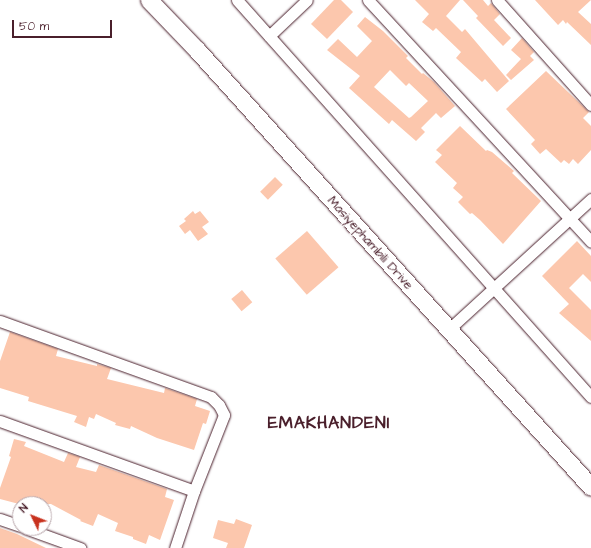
<!DOCTYPE html>
<html>
<head>
<meta charset="utf-8">
<style>
  body { margin:0 }
  #map { position:relative; width:591px; height:548px; overflow:hidden; background:#fff; font-family:"Architects Daughter",sans-serif }
  div>[style] { position:absolute }
  [style*='--x'] { left:calc(var(--x)*1px); top:calc(var(--y)*1px); width:calc(var(--w)*1px); rotate:calc(var(--a)*1deg) }
  .building>* { inset:0; background:#fcc7ad; transform-origin:0 0 }
  .roads { filter:drop-shadow(0 0 1px #4a1f2b) drop-shadow(0 0 1px #4a1f2b) }
  .street>* { height:11px; margin:-5.5px; padding:0 5.5px; transform-origin:5.5px; border-radius:5.5px; background:#fff }
  .primary>* { height:17px; margin:-8.5px; padding:0 8.5px; transform-origin:8.5px; border-radius:8.5px; background:#fff }
  span { translate:-50% -50%; white-space:nowrap; text-align:center; line-height:1.15; -webkit-text-stroke:3px #fff; paint-order:stroke }
  .street-label { font-size:13px; color:#4a1f2b }
  .district-label { font-size:17px; color:#4a1f2b; font-weight:700; letter-spacing:1px }
  .north { position:absolute; left:12px; top:496px; width:40px; height:40px; box-sizing:border-box; background:#fff; border:1px solid #b7a5aa; border-radius:50%; rotate:313deg; font-size:11px; font-weight:700; line-height:16px; text-align:center; color:#4a1f2b }
  .north::after { content:''; display:block; margin:auto; width:14px; height:18px; background:#c8321e; clip-path:polygon(50% 0,100% 100%,50% 72%,0 100%) }
  .scale { position:absolute; left:12px; top:20px; width:100px; height:18px; box-sizing:border-box; border:2px solid #4a1f2b; border-top:0; padding-left:5px; font-size:12px; line-height:14px; white-space:nowrap; color:#4a1f2b; -webkit-text-stroke:3px #fff; paint-order:stroke }
</style>
</head>
<body>
<div id="map">
  <div class="building">
    <i style="clip-path:polygon(334px 0,341px 0,353px 12px,327px 39px,311px 24px)"></i>
    <i style="clip-path:polygon(415px 0,460px 0,446px 16px,462px 32px,465px 29px,509px 81px,497px 92px,485px 79px,482px 82px,456px 58px,461px 52px,436px 28px,433px 31px,422px 22px,429px 14px)"></i>
    <i style="clip-path:polygon(463px 0,483px 0,488px 6px,491px 3px,500px 14px,494px 20px,511px 38px,503px 46px,476px 18px,478px 16px)"></i>
    <i style="clip-path:polygon(535px 0,591px 0,578px 12px,591px 24px,591px 45px,567px 22px,566px 24px,563px 20px,558px 25px)"></i>
    <i style="clip-path:polygon(evenodd,365px 17px,383px 31px,408px 56px,406px 58px,422px 74px,423px 73px,434px 82px,455px 106px,441px 118px,436px 113px,421px 128px,425px 132px,416px 141px,392px 120px,389px 124px,349px 88px,360px 76px,327px 50px,338px 39px,357px 57px,372px 41px,357px 26px,365px 17px,390px 70px,406px 86px,409px 83px,428px 101px,411px 117px,409px 118px,374px 87px,390px 70px)"></i>
    <i style="clip-path:polygon(522px 38px,534px 52px,530px 56px,534px 60px,511px 80px,506px 75px,521px 59px,511px 50px)"></i>
    <i style="clip-path:polygon(546px 71px,589px 112px,583px 118px,591px 126px,591px 150px,578px 164px,573px 159px,569px 164px,564px 160px,561px 163px,546px 149px,540px 154px,531px 144px,535px 140px,506px 109px)"></i>
    <i style="clip-path:polygon(460px 126px,486px 151px,487px 150px,492px 152px,514px 171px,512px 173px,541px 201px,503px 244px,480px 220px,472px 213px,470px 214px,458px 202px,463px 197px,453px 188px,457px 183px,435px 162px,442px 155px,436px 150px)"></i>
    <i style="left:275px;top:177px;width:11px;height:21px;rotate:45deg"></i>
    <i style="clip-path:polygon(193px 211px,195px 214px,200px 211px,209px 222px,202px 227px,208px 234px,198px 241px,190px 230px,185px 234px,179px 226px,186px 221px,184px 219px)"></i>
    <i style="left:307px;top:231px;width:48px;height:42px;rotate:49deg"></i>
    <i style="clip-path:polygon(577px 241px,591px 256px,591px 282px,583px 274px,569px 288px,591px 310px,591px 341px,559px 313px,569px 304px,542px 276px)"></i>
    <i style="left:242px;top:290px;width:16px;height:14px;rotate:50deg"></i>
    <i style="clip-path:polygon(10px 332px,58px 349px,56px 356px,97px 366px,97px 364px,111px 368px,107px 379px,164px 393px,165px 388px,197px 399px,195px 406px,210px 411px,206px 424px,203px 423px,194px 450px,157px 438px,131px 426px,130px 429px,115px 425px,116px 423px,96px 414px,94px 419px,89px 417px,86px 427px,74px 422px,77px 416px,28px 401px,29px 397px,0 388px,0 361px)"></i>
    <i style="clip-path:polygon(14px 439px,26px 442px,24px 446px,64px 462px,68px 453px,80px 457px,76px 467px,96px 472px,99px 465px,167px 489px,165px 497px,174px 500px,160px 540px,149px 535px,146px 544px,133px 539px,133px 537px,115px 531px,118px 523px,98px 514px,93px 526px,80px 521px,81px 520px,51px 504px,19px 504px,0 499px,0 488px,11px 457px,9px 456px)"></i>
    <i style="clip-path:polygon(236px 519px,252px 525px,244px 548px,226px 548px,228px 543px,213px 538px,218px 520px,234px 524px)"></i>
    <i style="clip-path:polygon(0 528px,17px 534px,46px 548px,0 548px)"></i>
  </div>
  <div class="roads">
    <div class="street">
      <i style="--x:237;--y:0;--w:532;--a:48.28"></i>
      <i style="--x:368;--y:0;--w:329;--a:47.3"></i>
      <i style="--x:497;--y:0;--w:141;--a:48.2"></i>
      <i style="--x:269;--y:36;--w:52;--a:-43.5"></i>
      <i style="--x:0;--y:321;--w:224;--a:19.8"></i>
      <i style="--x:211;--y:397;--w:11;--a:45"></i>
      <i style="--x:219;--y:405;--w:11;--a:63"></i>
      <i style="--x:224;--y:415;--w:82;--a:111.5"></i>
      <i style="--x:194;--y:491;--w:60;--a:108.4"></i>
      <i style="--x:448;--y:330;--w:194;--a:-42.5"></i>
      <i style="--x:0;--y:421;--w:206;--a:19.8"></i>
      <i style="--x:0;--y:519;--w:21;--a:19"></i>
      <i style="--x:25;--y:528;--w:59;--a:20"></i>
    </div>
    <div class="primary">
      <i style="--x:149;--y:0;--w:69;--a:46.2"></i>
      <i style="--x:197;--y:50;--w:588;--a:47.96"></i>
    </div>
  </div>
  <div class="street-label">
    <span style="left:370px;top:243px;rotate:48deg">Masiyephambili Drive</span>
  </div>
  <div class="district-label">
    <span style="left:329px;top:424px">EMAKHANDENI</span>
  </div>
  <div class="north">N</div>
  <div class="scale">50 m</div>
</div>
</body>
</html>
